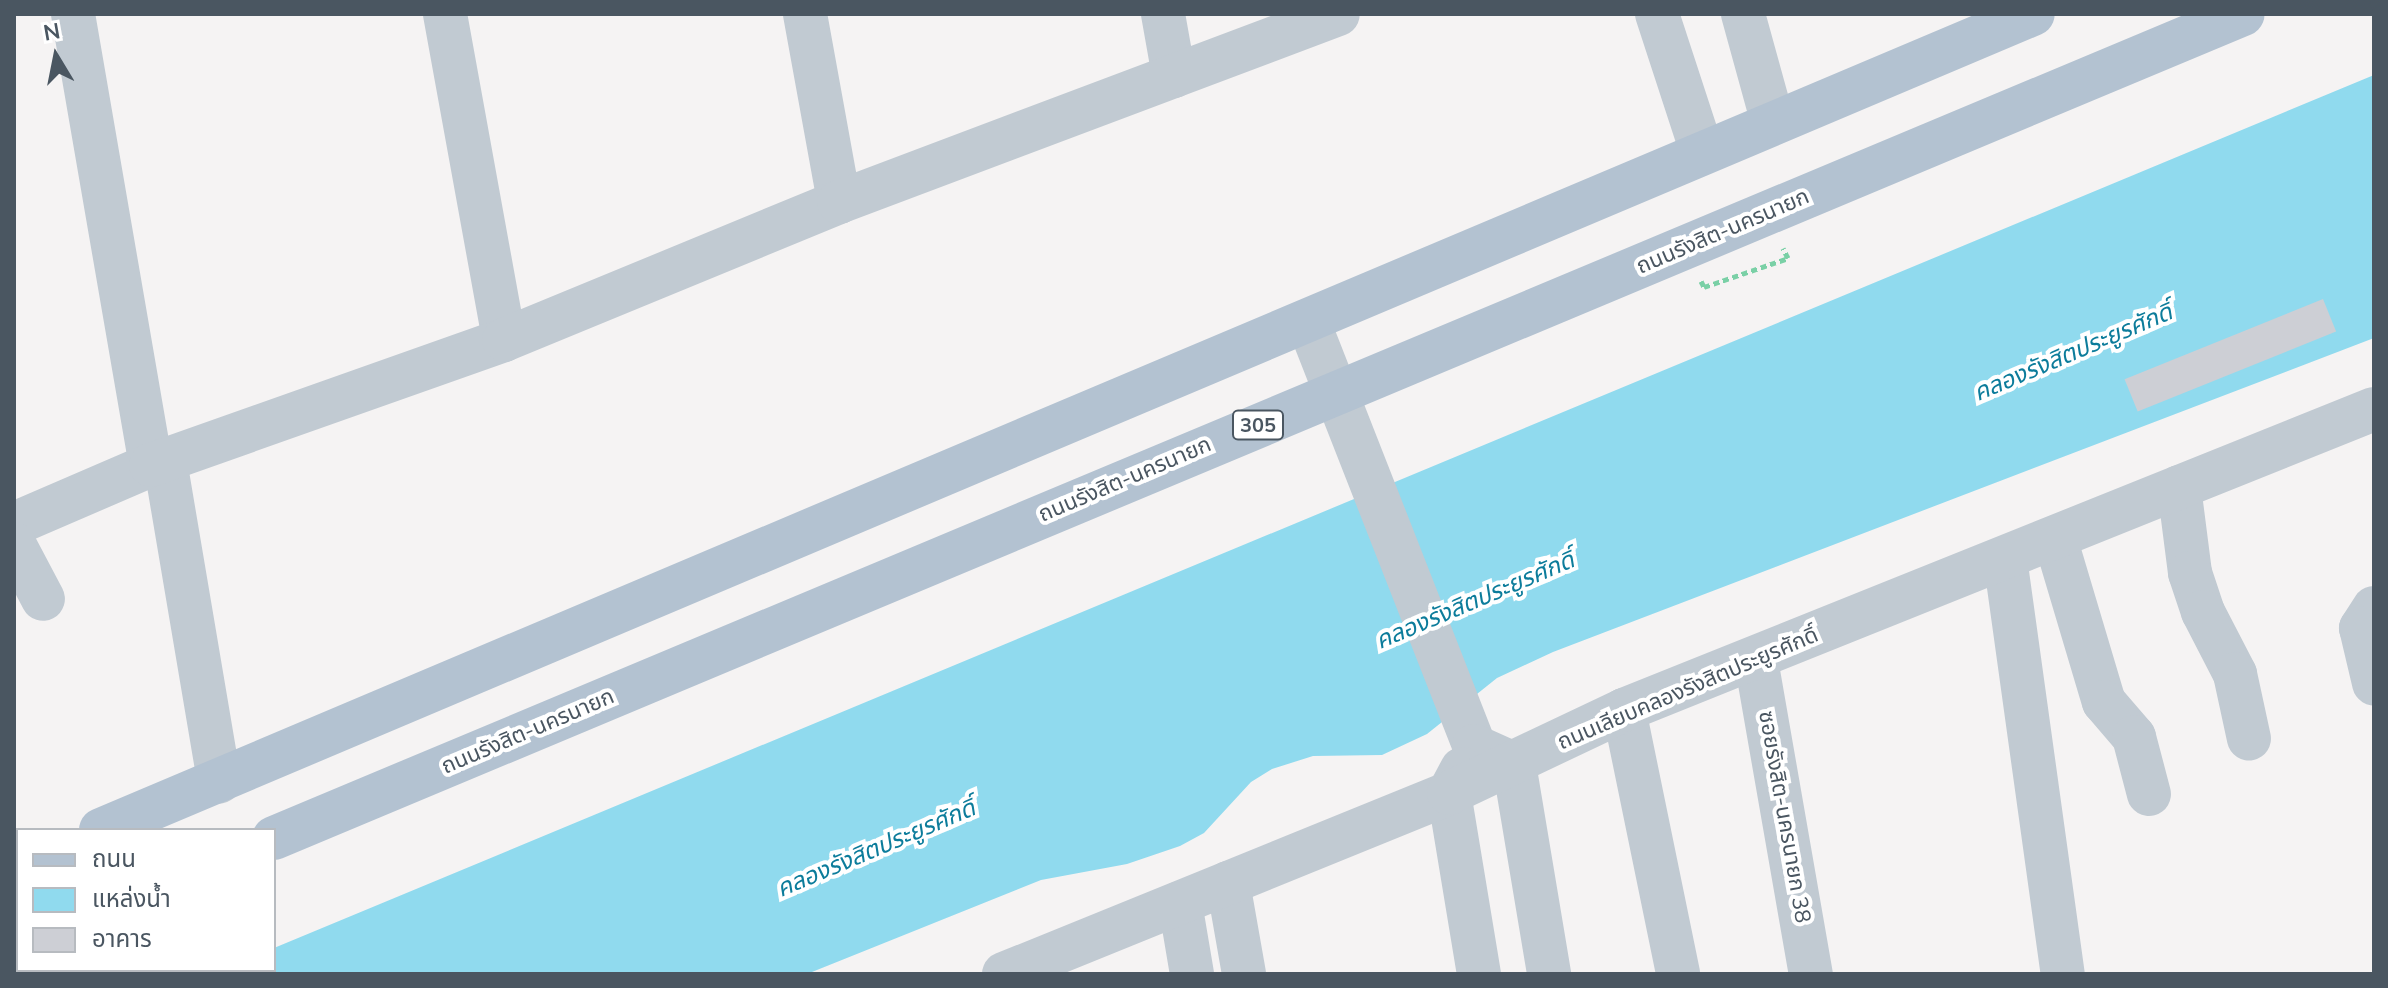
<!DOCTYPE html>
<html>
<head>
<meta charset="utf-8">
<style>
  body { margin:0 }
  #map { position:relative; width:2388px; height:988px; overflow:hidden; background:#f5f3f3; font-family:"Nunito Sans","Noto Sans Thai",sans-serif }
  div>[style] { position:absolute }
  [style*='--x'] { left:calc(var(--x)*1px); top:calc(var(--y)*1px); width:calc(var(--w)*1px); rotate:calc(var(--a)*1deg) }
  .water>* { inset:0; background:#90daee }
  .building>* { inset:0; background:#cdcfd5; transform-origin:0 0 }
  .path>* { height:5px; margin-top:-2.5px; transform-origin:0; background:repeating-linear-gradient(90deg,#7ad0a6 0 6px,transparent 0 10px) }
  .minor>* { height:44px; margin:-22px; padding:0 22px; transform-origin:22px; border-radius:22px; background:#c1cad2 }
  .major>* { height:44px; margin:-22px; padding:0 22px; transform-origin:22px; border-radius:22px; background:#b3c2d1 }
  span { translate:-50% -50%; white-space:nowrap; text-align:center; line-height:1.15; -webkit-text-stroke:8px #fff; paint-order:stroke }
  .shield-label span { padding:2px 6px; background:#fff; border:2px solid; border-radius:6px; -webkit-text-stroke-width:0 }
  .shield-label { font-size:20px; color:#4a5661; font-weight:700 }
  .street-label { font-size:22px; color:#4a5661 }
  .water-label { font-size:24px; color:#0c7c9b; font-style:italic }
  .frame { position:absolute; inset:0; border:16px solid #4a5661; pointer-events:none }
  .legend { position:absolute; left:16px; top:828px; width:260px; height:144px; box-sizing:border-box; background:#fff; border:2px solid #b7bbc0; margin:0; padding:10px 14px; list-style:none; font-size:24px; color:#4a5661 }
  .legend li { display:flex; align-items:center; gap:16px; height:40px }
  .legend b { width:40px; border:2px solid #b7bbc0 }
  .north { position:absolute; left:16px; top:16px; width:80px; height:80px; -webkit-text-stroke:6px #fff; paint-order:stroke; rotate:350deg; font-size:22px; font-weight:700; line-height:32px; text-align:center; color:#4a5661 }
  .north::after { content:''; display:block; margin:auto; width:28px; height:36px; background:#4a5661; clip-path:polygon(50% 0,100% 100%,50% 72%,0 100%) }
</style>
</head>
<body>
<div id="map">
  <div class="water">
    <i style="clip-path:polygon(2374px 75px,2374px 338px,1553px 652px,1497px 678px,1427px 734px,1382px 755px,1313px 756px,1272px 769px,1251px 782px,1204px 833px,1180px 846px,1127px 864px,1041px 880px,807px 974px,210px 974px,274px 970px,274px 948px)"></i>
  </div>
  <div class="building">
    <i style="left:2323px;top:299px;width:35px;height:214px;rotate:68deg"></i>
  </div>
  <div class="path">
    <i style="--x:1701;--y:281;--w:7;--a:63"></i>
    <i style="--x:1704;--y:287;--w:89;--a:-19"></i>
    <i style="--x:1788;--y:258;--w:11;--a:-117"></i>
  </div>
  <div class="minor">
    <i style="--x:73;--y:14;--w:458;--a:80.2"></i>
    <i style="--x:445;--y:14;--w:331;--a:79.7"></i>
    <i style="--x:805;--y:14;--w:191;--a:79.7"></i>
    <i style="--x:1163;--y:14;--w:63;--a:79.9"></i>
    <i style="--x:1657;--y:14;--w:145;--a:71.9"></i>
    <i style="--x:1743;--y:14;--w:113;--a:74.6"></i>
    <i style="--x:1309;--y:324;--w:453;--a:68.6"></i>
    <i style="--x:1474;--y:746;--w:44;--a:24.2"></i>
    <i style="--x:1514;--y:764;--w:213;--a:80.5"></i>
    <i style="--x:165;--y:461;--w:325;--a:80.4"></i>
    <i style="--x:2179;--y:487;--w:87;--a:82.7"></i>
    <i style="--x:2190;--y:573;--w:41;--a:71.6"></i>
    <i style="--x:2203;--y:612;--w:70;--a:62.7"></i>
    <i style="--x:2235;--y:674;--w:66;--a:77.8"></i>
    <i style="--x:14;--y:524;--w:149;--a:-23.3"></i>
    <i style="--x:151;--y:465;--w:374;--a:-19.5"></i>
    <i style="--x:504;--y:340;--w:362;--a:-22.4"></i>
    <i style="--x:839;--y:202;--w:533;--a:-20.64"></i>
    <i style="--x:2055;--y:538;--w:171;--a:73.4"></i>
    <i style="--x:2104;--y:702;--w:46;--a:49.4"></i>
    <i style="--x:2134;--y:737;--w:59;--a:75.3"></i>
    <i style="--x:14;--y:544;--w:62;--a:62.2"></i>
    <i style="--x:2005;--y:558;--w:420;--a:82.1"></i>
    <i style="--x:2374;--y:608;--w:24;--a:123"></i>
    <i style="--x:2361;--y:628;--w:57;--a:76.7"></i>
    <i style="--x:1756;--y:660;--w:319;--a:80.1"></i>
    <i style="--x:1624;--y:710;--w:269;--a:78.4"></i>
    <i style="--x:1462;--y:769;--w:27;--a:118"></i>
    <i style="--x:1449;--y:793;--w:183;--a:80.6"></i>
    <i style="--x:1228;--y:883;--w:92;--a:80"></i>
    <i style="--x:1180;--y:903;--w:72;--a:80.4"></i>
    <i style="--x:1004;--y:974;--w:480;--a:-22.1"></i>
    <i style="--x:1449;--y:793;--w:194;--a:-25.4"></i>
    <i style="--x:1624;--y:710;--w:808;--a:-21.87"></i>
  </div>
  <div class="major">
    <i style="--x:101;--y:830;--w:2097;--a:-22.9"></i>
    <i style="--x:274;--y:838;--w:2134;--a:-22.71"></i>
    <i style="--x:14;--y:866;--w:4;--a:-27"></i>
    <i style="--x:14;--y:948;--w:4;--a:-27"></i>
  </div>
  <div class="shield-label">
    <span style="left:1258px;top:425px">305</span>
  </div>
  <div class="street-label">
    <span style="left:1723px;top:232px;rotate:-23deg">ถนนรังสิต-นครนายก</span>
    <span style="left:1125px;top:480px;rotate:-23deg">ถนนรังสิต-นครนายก</span>
    <span style="left:1688px;top:689px;rotate:-23deg">ถนนเลียบคลองรังสิตประยูรศักดิ์</span>
    <span style="left:528px;top:732px;rotate:-23deg">ถนนรังสิต-นครนายก</span>
    <span style="left:1784px;top:817px;rotate:80deg">ซอยรังสิต-นครนายก 38</span>
  </div>
  <div class="water-label">
    <span style="left:2073px;top:353px;rotate:-23deg">คลองรังสิตประยูรศักดิ์</span>
    <span style="left:1475px;top:601px;rotate:-23deg">คลองรังสิตประยูรศักดิ์</span>
    <span style="left:876px;top:849px;rotate:-23deg">คลองรังสิตประยูรศักดิ์</span>
  </div>
  <div class="frame"></div>
  <ul class="legend">
  <li><b style="height:10px;background:#b3c2d1"></b>ถนน</li>
  <li><b style="height:22px;background:#90daee"></b>แหล่งน้ำ</li>
  <li><b style="height:22px;background:#cdcfd5"></b>อาคาร</li>
  </ul>
  <div class="north">N</div>
</div>
</body>
</html>
